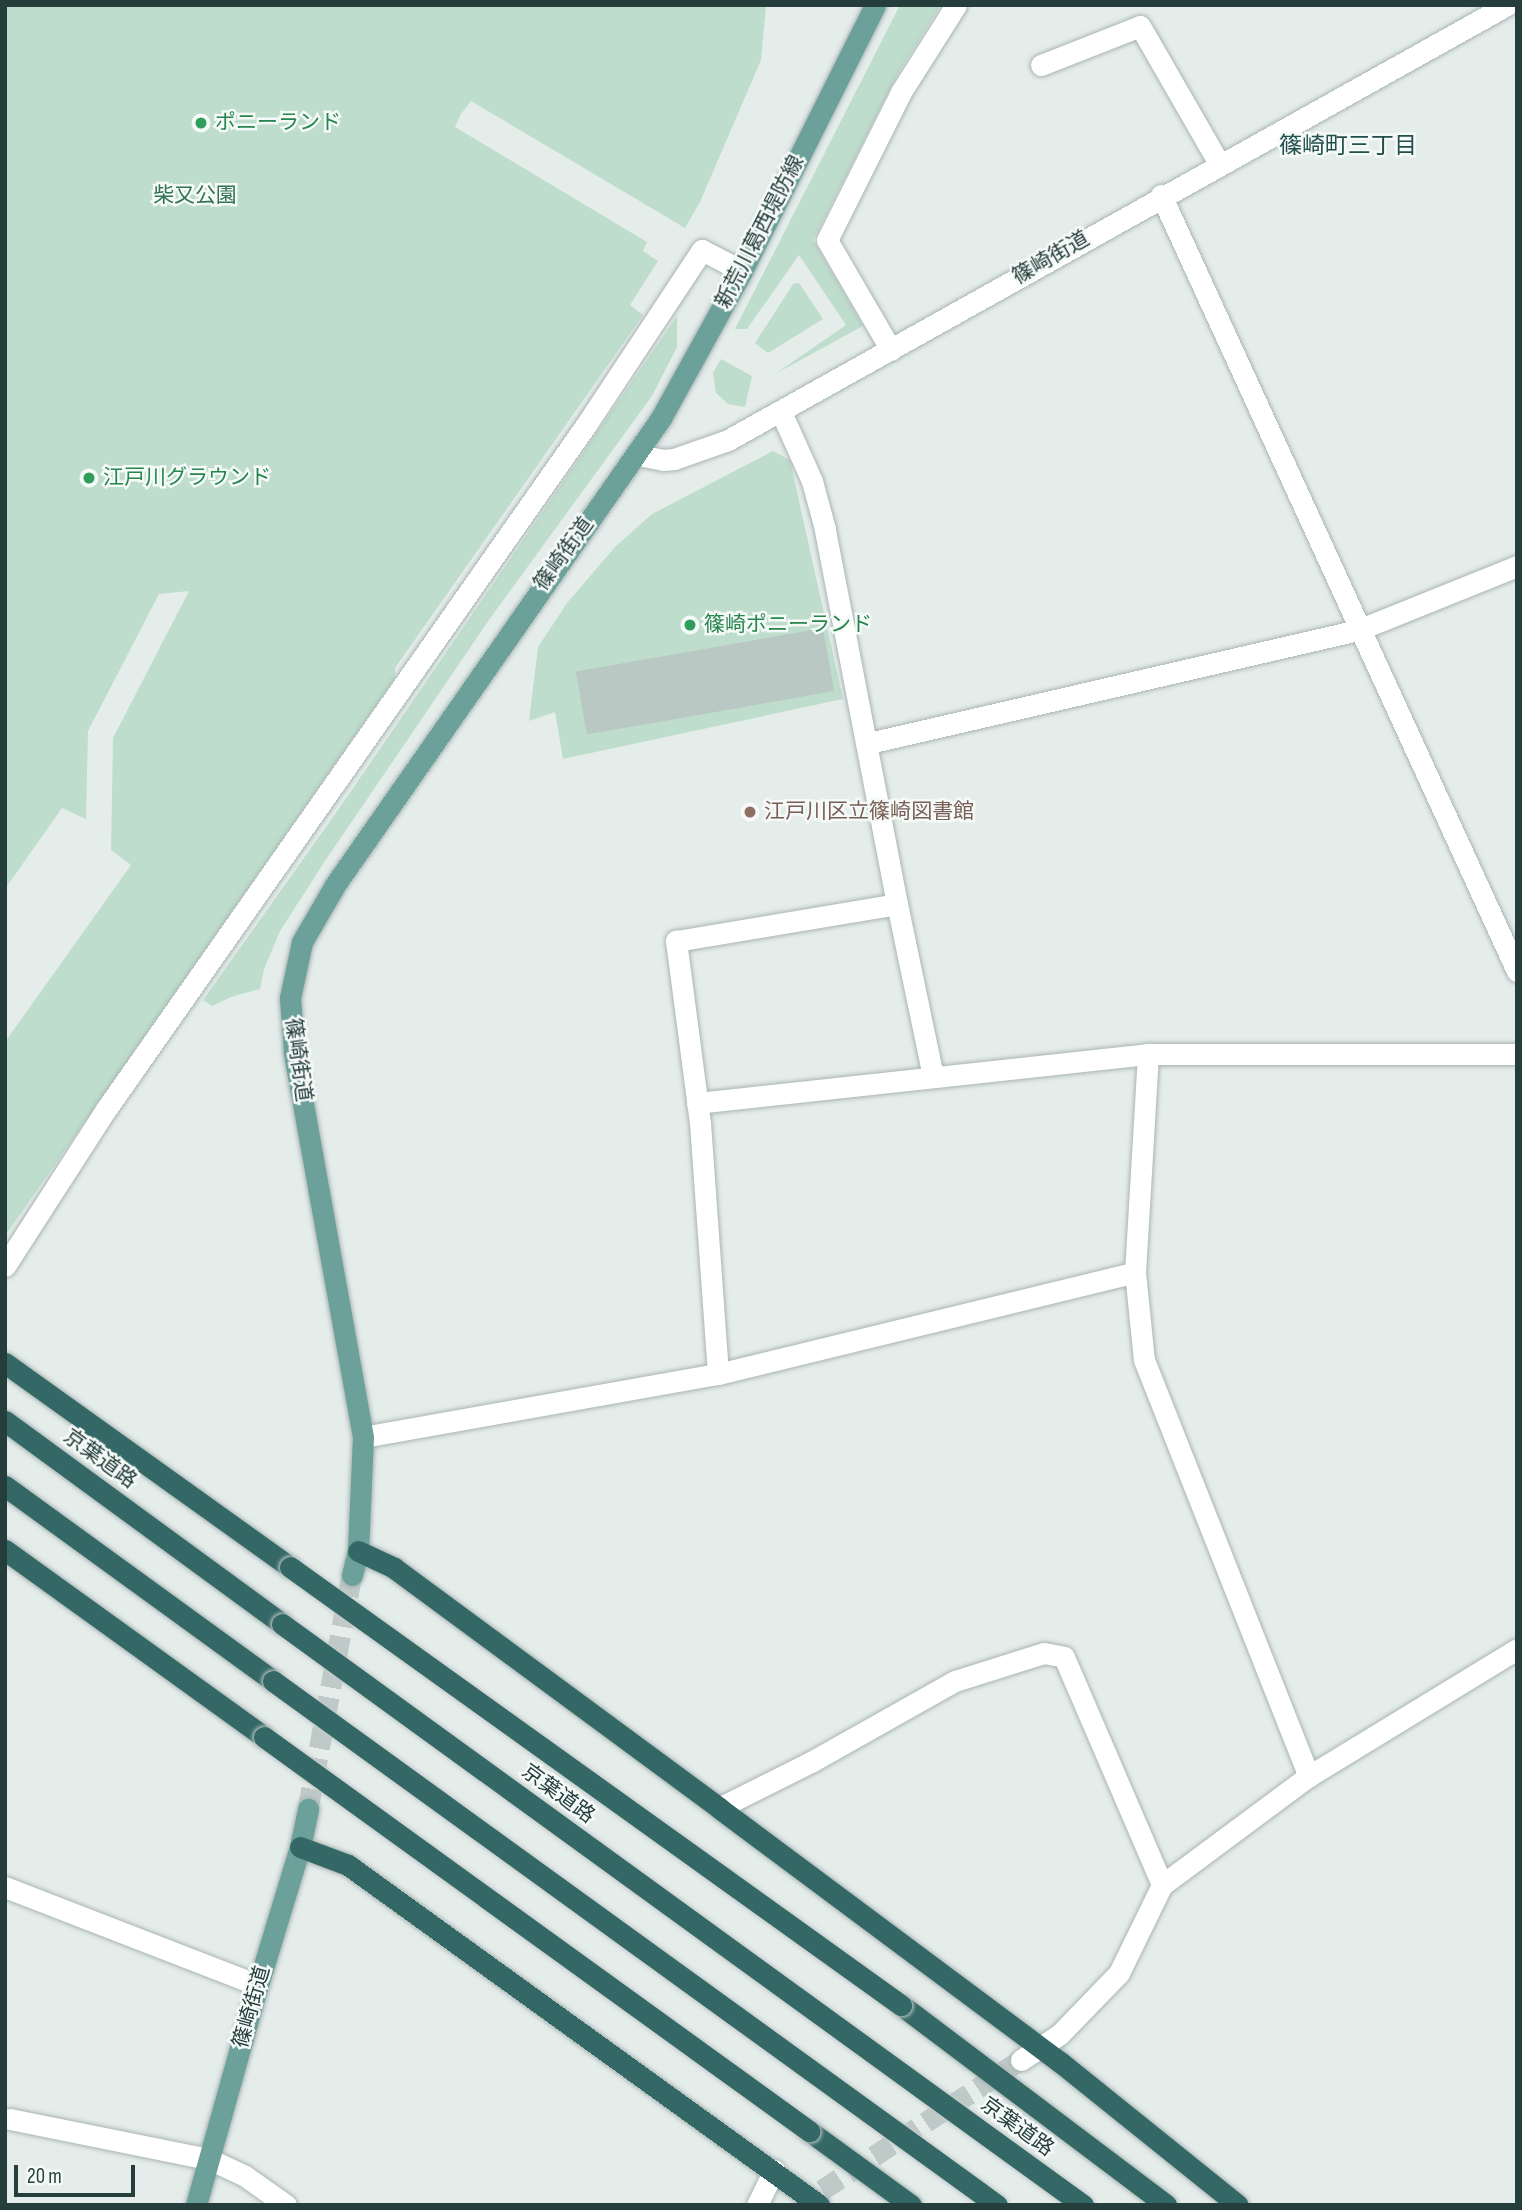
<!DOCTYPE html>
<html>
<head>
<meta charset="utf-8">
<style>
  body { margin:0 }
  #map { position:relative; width:1522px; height:2210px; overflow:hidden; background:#e5edeb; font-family:"Sofia Sans Condensed","Noto Sans JP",sans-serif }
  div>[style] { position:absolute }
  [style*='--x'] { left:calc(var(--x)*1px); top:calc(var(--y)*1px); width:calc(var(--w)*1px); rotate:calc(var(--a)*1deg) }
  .green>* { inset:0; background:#bfddcc }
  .building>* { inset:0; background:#bac8c4; transform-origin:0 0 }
  .minor-tunnel>* { height:21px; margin-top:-10.5px; transform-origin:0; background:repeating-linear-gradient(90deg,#bfcac8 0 21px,transparent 0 31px) }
  .major-tunnel>* { height:21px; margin-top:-10.5px; transform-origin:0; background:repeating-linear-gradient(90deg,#bfcac8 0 21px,transparent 0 31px) }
  .roads { filter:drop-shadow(0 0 2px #a8b5b3) drop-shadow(0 0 2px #a8b5b3) }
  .minor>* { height:21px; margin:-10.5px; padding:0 10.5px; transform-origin:10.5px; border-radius:10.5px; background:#fff }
  .major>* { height:21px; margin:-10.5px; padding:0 10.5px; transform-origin:10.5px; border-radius:10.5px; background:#6ca09a }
  .highway>* { height:21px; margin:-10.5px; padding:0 10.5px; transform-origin:10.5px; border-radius:10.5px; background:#336866 }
  .bridges { filter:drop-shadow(0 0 2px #c2c9c8) drop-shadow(0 0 2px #c2c9c8) }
  .highway-bridge>* { height:21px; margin:-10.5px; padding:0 10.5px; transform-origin:10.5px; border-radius:10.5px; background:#336866 }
  .dots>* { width:19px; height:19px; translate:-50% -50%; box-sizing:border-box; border:4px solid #f5faf8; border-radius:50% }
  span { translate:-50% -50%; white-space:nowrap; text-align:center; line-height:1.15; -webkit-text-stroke:5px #f5faf8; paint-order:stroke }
  .leisure-label { font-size:21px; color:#27864d }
  .left { translate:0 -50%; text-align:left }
  .park-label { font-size:21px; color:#327255 }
  .street-label { font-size:21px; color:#253e3b }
  .education-label { font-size:21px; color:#785e54 }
  .neighbourhood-label { font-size:23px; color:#224f4b }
  .frame { position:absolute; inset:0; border:7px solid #253e3b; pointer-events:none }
  .scale { position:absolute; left:14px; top:2165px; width:121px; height:32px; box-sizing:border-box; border:4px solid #253e3b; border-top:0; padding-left:9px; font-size:21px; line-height:24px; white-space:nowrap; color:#253e3b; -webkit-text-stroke:5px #f5faf8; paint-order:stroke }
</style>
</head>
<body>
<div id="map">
  <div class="green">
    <i style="clip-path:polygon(5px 5px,766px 5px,761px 60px,700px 202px,685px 228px,471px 101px,461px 114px,455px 127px,647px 242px,643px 251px,658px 261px,630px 305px,643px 315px,395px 668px,395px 678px,5px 1236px,5px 1042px,131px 865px,111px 850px,113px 738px,189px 591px,159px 594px,88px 731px,86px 819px,62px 808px,5px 889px)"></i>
    <i style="clip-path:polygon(900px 5px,941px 5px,897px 75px,813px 240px,863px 326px,775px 374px,846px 325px,799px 255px,747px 329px,735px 329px)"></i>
    <i style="clip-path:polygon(799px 283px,823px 319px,768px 353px,755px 343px,793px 284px)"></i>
    <i style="clip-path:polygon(677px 316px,677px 347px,652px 396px,491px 617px,325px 861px,280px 931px,264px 969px,260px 989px,231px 997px,212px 1006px,203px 1000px,338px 810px)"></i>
    <i style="clip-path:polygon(721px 359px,752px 376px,745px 407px,728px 404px,716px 393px,713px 373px)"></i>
    <i style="clip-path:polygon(773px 451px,790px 460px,843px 699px,563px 759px,555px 712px,529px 721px,538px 647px,567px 603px,615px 547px,652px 514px)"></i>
  </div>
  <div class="building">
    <i style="left:823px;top:628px;width:64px;height:251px;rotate:80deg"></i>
  </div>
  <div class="minor-tunnel">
    <i style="--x:822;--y:2190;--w:238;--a:-33.2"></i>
  </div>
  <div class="major-tunnel">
    <i style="--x:308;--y:1809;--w:238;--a:-79.4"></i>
  </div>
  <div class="roads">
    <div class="minor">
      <i style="--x:1041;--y:65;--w:106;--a:-21.5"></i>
      <i style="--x:1140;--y:26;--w:160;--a:60.1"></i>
      <i style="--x:1161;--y:195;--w:854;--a:65.36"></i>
      <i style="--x:891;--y:350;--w:127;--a:-120.2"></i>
      <i style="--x:827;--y:240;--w:165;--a:-63.4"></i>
      <i style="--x:901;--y:92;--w:103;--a:-57.7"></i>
      <i style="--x:638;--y:455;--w:25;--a:11"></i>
      <i style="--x:663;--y:460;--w:11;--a:-5"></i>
      <i style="--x:674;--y:459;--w:57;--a:-19.4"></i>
      <i style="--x:728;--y:440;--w:892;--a:-29.18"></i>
      <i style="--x:869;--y:743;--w:502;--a:-13.01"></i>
      <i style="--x:1358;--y:630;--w:171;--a:-21.9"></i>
      <i style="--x:897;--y:904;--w:176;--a:78.2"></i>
      <i style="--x:1148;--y:1054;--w:218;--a:93.4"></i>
      <i style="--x:1135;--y:1272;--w:88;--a:84.2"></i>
      <i style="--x:1144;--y:1360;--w:448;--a:68.4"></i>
      <i style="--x:697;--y:1103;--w:454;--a:-6.2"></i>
      <i style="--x:1148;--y:1054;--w:369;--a:0"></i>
      <i style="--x:5;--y:1266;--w:188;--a:-57.2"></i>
      <i style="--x:107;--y:1108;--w:834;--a:-54.96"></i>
      <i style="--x:586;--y:425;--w:210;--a:-56.5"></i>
      <i style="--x:702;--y:250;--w:45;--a:27.7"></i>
      <i style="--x:718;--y:1374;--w:252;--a:-94.1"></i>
      <i style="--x:700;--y:1123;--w:184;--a:-97.5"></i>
      <i style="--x:676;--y:941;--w:224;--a:-9.5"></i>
      <i style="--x:897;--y:904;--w:382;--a:-100.9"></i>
      <i style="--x:825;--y:529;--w:50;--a:-105.2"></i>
      <i style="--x:812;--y:481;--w:76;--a:-114.2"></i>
      <i style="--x:363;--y:1437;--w:361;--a:-10.1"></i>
      <i style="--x:718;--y:1374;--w:429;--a:-13.7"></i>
      <i style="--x:719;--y:1808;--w:103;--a:-26.6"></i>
      <i style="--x:811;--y:1762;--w:165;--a:-29.4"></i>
      <i style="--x:955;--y:1681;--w:93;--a:-17.5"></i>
      <i style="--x:1044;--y:1653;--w:20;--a:11"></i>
      <i style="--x:1064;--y:1657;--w:248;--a:66.7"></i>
      <i style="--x:5;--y:1887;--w:271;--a:21.2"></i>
      <i style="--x:1021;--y:2060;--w:47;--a:-33.7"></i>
      <i style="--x:1060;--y:2034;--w:85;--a:-46"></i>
      <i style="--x:1119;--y:1973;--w:98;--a:-64"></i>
      <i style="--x:1162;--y:1885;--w:183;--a:-36.6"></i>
      <i style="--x:1309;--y:1776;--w:244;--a:-31.4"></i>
      <i style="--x:10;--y:2119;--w:203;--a:11.4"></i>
      <i style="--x:209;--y:2159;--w:40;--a:25"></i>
      <i style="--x:245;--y:2176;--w:50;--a:35.3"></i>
      <i style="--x:757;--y:2205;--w:39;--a:-64"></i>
    </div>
    <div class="major">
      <i style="--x:352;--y:1575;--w:25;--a:-76"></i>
      <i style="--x:358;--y:1551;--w:114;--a:-87.5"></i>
      <i style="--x:363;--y:1437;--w:391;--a:-100.2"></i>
      <i style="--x:294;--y:1052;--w:54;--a:-94.2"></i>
      <i style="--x:290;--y:998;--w:57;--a:-77.9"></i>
      <i style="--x:302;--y:942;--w:66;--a:-59.9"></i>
      <i style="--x:335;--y:885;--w:570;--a:-55.08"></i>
      <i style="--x:661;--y:418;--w:168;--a:-61.1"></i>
      <i style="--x:742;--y:271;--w:297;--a:-63.4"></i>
      <i style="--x:196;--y:2205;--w:229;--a:-74.3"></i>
      <i style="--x:258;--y:1985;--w:144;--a:-73.1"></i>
      <i style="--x:300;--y:1847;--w:39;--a:-78"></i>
    </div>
    <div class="highway">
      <i style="--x:5;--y:1363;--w:350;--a:35.6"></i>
      <i style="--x:5;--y:1421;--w:343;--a:36.2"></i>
      <i style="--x:5;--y:1486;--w:331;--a:36"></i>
      <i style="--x:5;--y:1550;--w:319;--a:35.8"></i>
      <i style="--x:358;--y:1551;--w:40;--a:25"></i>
      <i style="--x:394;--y:1568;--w:404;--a:36.4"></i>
      <i style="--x:719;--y:1808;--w:425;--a:36.7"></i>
      <i style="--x:1060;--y:2062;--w:228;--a:38.8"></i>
      <i style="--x:300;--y:1847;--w:51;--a:20.6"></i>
      <i style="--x:348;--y:1865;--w:581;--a:35.82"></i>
      <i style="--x:901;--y:2005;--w:332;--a:37"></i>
      <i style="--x:809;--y:2131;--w:126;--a:36"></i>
    </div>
  </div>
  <div class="bridges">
    <div class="highway-bridge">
      <i style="--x:290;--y:1567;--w:752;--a:35.64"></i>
      <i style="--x:282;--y:1624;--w:990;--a:35.96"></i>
      <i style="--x:273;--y:1681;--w:894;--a:35.9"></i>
      <i style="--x:264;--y:1737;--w:673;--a:35.86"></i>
    </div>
  </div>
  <div class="dots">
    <i style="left:201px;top:123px;background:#2e9e5b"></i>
    <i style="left:89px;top:478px;background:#2e9e5b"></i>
    <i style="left:690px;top:625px;background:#2e9e5b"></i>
    <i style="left:750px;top:812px;background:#8d6e63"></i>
  </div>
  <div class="leisure-label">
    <span class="left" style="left:215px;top:123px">ポニーランド</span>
    <span class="left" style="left:103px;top:478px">江戸川グラウンド</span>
    <span class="left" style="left:704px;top:625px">篠崎ポニーランド</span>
  </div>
  <div class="park-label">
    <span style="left:195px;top:196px">柴又公園</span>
  </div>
  <div class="street-label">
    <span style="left:760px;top:232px;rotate:-63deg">新荒川葛西堤防線</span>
    <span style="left:1051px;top:258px;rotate:-30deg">篠崎街道</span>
    <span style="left:564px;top:554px;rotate:-54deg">篠崎街道</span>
    <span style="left:298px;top:1060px;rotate:82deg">篠崎街道</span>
    <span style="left:100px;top:1459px;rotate:36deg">京葉道路</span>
    <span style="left:558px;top:1794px;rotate:36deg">京葉道路</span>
    <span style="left:252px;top:2007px;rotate:-74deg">篠崎街道</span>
    <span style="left:1017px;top:2127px;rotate:36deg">京葉道路</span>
  </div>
  <div class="education-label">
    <span class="left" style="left:764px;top:812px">江戸川区立篠崎図書館</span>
  </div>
  <div class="neighbourhood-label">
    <span style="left:1348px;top:146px">篠崎町三丁目</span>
  </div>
  <div class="frame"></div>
  <div class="scale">20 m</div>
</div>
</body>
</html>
